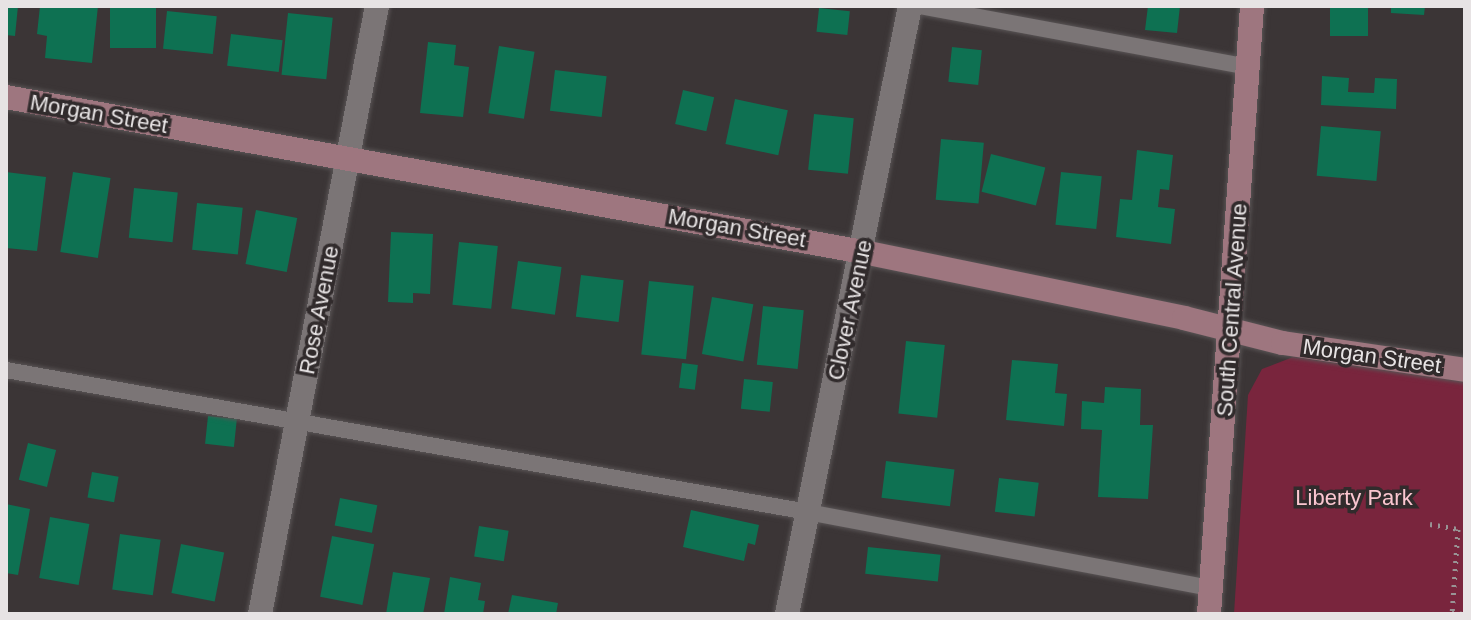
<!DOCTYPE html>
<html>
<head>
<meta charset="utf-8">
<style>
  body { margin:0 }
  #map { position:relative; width:1471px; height:620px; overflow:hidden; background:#3b3536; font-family:Helvetica,sans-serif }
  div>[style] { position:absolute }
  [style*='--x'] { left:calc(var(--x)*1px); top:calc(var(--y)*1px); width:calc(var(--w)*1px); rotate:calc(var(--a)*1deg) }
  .green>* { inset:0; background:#79253d }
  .building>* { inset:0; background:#0e7152; transform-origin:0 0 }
  .path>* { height:5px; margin-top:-2.5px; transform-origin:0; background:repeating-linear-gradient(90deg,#999495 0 2px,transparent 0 8px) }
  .roads { filter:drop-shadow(0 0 2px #595455) drop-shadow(0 0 2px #595455) }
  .lane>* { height:16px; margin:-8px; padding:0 8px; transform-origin:8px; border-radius:8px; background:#7b7576 }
  .street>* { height:24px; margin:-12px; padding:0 12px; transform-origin:12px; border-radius:12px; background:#7b7576 }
  .secondary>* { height:24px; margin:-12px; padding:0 12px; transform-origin:12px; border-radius:12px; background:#9e767f }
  span { translate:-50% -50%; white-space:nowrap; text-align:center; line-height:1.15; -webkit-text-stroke:7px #312b2c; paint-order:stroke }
  .street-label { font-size:22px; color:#e7e3e4 }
  .park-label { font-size:22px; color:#fbc6d0 }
  .frame { position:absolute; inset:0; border:8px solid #e7e3e4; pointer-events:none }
</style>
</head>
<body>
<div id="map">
  <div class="green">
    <i style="clip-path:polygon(1293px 357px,1465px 382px,1465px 614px,1234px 614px,1248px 395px,1262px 369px)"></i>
  </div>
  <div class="building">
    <i style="clip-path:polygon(6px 6px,18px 6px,15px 36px,6px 35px)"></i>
    <i style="clip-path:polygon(40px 6px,98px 6px,92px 63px,45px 58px,47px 36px,37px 34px)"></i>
    <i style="left:110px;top:6px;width:46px;height:42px"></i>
    <i style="clip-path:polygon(1148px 6px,1180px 6px,1177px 33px,1145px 30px)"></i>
    <i style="left:1330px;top:6px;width:38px;height:30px"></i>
    <i style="clip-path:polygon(1391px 6px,1425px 6px,1424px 15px,1391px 13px)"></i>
    <i style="left:819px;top:8px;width:31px;height:24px;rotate:6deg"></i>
    <i style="left:167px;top:11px;width:50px;height:38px;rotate:6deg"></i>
    <i style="left:288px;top:13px;width:45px;height:62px;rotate:6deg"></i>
    <i style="left:231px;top:34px;width:52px;height:32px;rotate:7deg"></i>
    <i style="clip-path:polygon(428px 42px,456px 45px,454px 65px,469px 67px,463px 117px,420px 113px)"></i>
    <i style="left:499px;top:46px;width:36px;height:68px;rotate:9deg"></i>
    <i style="left:952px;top:47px;width:30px;height:35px;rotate:6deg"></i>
    <i style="left:555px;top:70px;width:52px;height:41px;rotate:7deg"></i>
    <i style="clip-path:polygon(1322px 76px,1349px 78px,1348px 92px,1374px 93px,1375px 78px,1397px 79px,1396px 109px,1321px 105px)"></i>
    <i style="left:683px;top:90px;width:32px;height:35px;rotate:13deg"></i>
    <i style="left:735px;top:99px;width:54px;height:46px;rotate:12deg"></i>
    <i style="left:814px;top:114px;width:40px;height:56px;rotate:6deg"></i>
    <i style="left:1321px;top:126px;width:60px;height:50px;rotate:5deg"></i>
    <i style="left:941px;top:139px;width:43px;height:61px;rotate:5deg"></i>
    <i style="clip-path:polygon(1137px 150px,1173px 155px,1169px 190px,1160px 189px,1158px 207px,1175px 209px,1171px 244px,1116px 237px,1120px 199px,1132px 200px)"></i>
    <i style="left:991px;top:154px;width:56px;height:39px;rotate:14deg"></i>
    <i style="clip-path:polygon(6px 172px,46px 177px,37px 251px,6px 248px)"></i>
    <i style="left:73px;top:172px;width:38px;height:81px;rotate:9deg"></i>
    <i style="left:1061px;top:172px;width:41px;height:53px;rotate:6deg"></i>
    <i style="left:134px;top:188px;width:44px;height:50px;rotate:6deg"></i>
    <i style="left:197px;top:203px;width:46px;height:47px;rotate:6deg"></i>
    <i style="left:256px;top:210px;width:42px;height:55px;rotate:11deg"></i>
    <i style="clip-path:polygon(391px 232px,433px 234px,430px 294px,413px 293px,413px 303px,388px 302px)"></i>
    <i style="left:459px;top:242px;width:39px;height:63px;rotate:6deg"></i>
    <i style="left:518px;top:261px;width:44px;height:48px;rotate:8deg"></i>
    <i style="left:581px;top:275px;width:43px;height:42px;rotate:7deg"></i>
    <i style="left:649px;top:281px;width:45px;height:74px;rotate:6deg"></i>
    <i style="left:712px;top:297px;width:42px;height:58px;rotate:10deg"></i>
    <i style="left:763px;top:306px;width:41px;height:59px;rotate:6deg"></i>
    <i style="left:906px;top:341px;width:39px;height:73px;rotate:6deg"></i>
    <i style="clip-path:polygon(1012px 360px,1058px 364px,1055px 393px,1067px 394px,1064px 426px,1006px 420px)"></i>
    <i style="left:682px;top:363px;width:16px;height:25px;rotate:7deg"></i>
    <i style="left:744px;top:379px;width:29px;height:30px;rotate:6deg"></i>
    <i style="clip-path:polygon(1105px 387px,1141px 389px,1140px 425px,1153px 425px,1148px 499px,1098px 497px,1102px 430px,1081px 429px,1082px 401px,1104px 403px)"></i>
    <i style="left:208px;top:416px;width:29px;height:28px;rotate:6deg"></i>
    <i style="left:28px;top:443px;width:29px;height:38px;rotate:14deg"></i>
    <i style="left:886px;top:461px;width:69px;height:37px;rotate:7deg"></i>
    <i style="left:92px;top:472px;width:27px;height:26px;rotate:10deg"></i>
    <i style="left:999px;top:478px;width:40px;height:34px;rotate:7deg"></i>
    <i style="left:340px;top:498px;width:38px;height:28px;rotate:11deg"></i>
    <i style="clip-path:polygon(6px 504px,30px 509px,18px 575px,6px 573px)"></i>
    <i style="clip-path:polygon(691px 510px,759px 525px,755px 545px,748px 543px,744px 561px,683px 547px)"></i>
    <i style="left:50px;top:517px;width:40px;height:62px;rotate:10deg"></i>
    <i style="left:479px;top:526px;width:30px;height:31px;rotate:9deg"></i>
    <i style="left:120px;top:534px;width:41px;height:56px;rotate:8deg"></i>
    <i style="left:332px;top:536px;width:43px;height:62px;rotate:11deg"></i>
    <i style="left:181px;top:544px;width:44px;height:50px;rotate:11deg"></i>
    <i style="left:868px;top:547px;width:73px;height:27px;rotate:6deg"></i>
    <i style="clip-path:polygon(393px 572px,430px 578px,423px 614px,386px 614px)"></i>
    <i style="clip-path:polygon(450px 577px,481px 583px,478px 600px,485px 601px,483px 614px,444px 614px)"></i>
    <i style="clip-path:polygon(512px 595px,558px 603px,556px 614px,508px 614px)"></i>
  </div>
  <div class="path">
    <i style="--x:1430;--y:524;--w:28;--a:10"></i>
    <i style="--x:1458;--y:529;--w:85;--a:94"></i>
    <i style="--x:1452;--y:613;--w:13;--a:4"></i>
  </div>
  <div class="roads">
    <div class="lane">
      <i style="--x:920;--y:6;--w:334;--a:10.5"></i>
      <i style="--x:6;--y:370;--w:814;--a:10.04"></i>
      <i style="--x:808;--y:512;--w:410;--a:10.7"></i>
    </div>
    <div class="street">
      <i style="--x:260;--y:614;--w:619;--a:-79.11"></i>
      <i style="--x:787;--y:614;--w:620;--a:-78.56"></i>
    </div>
    <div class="secondary">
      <i style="--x:6;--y:97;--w:871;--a:10.25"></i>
      <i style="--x:863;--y:252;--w:328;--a:11.6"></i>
      <i style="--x:1184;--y:318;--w:102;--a:14.2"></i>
      <i style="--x:1283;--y:343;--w:184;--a:8.4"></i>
      <i style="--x:1209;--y:614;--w:610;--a:-85.95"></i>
    </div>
  </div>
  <div class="street-label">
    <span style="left:99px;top:114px;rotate:10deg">Morgan Street</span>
    <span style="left:737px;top:228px;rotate:10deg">Morgan Street</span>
    <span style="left:319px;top:310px;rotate:-79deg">Rose Avenue</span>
    <span style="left:850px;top:310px;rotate:-78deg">Clover Avenue</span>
    <span style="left:1232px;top:310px;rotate:-86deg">South Central Avenue</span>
    <span style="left:1372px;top:356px;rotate:8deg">Morgan Street</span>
  </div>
  <div class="park-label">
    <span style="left:1354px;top:498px">Liberty Park</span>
  </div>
  <div class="frame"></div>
</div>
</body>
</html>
